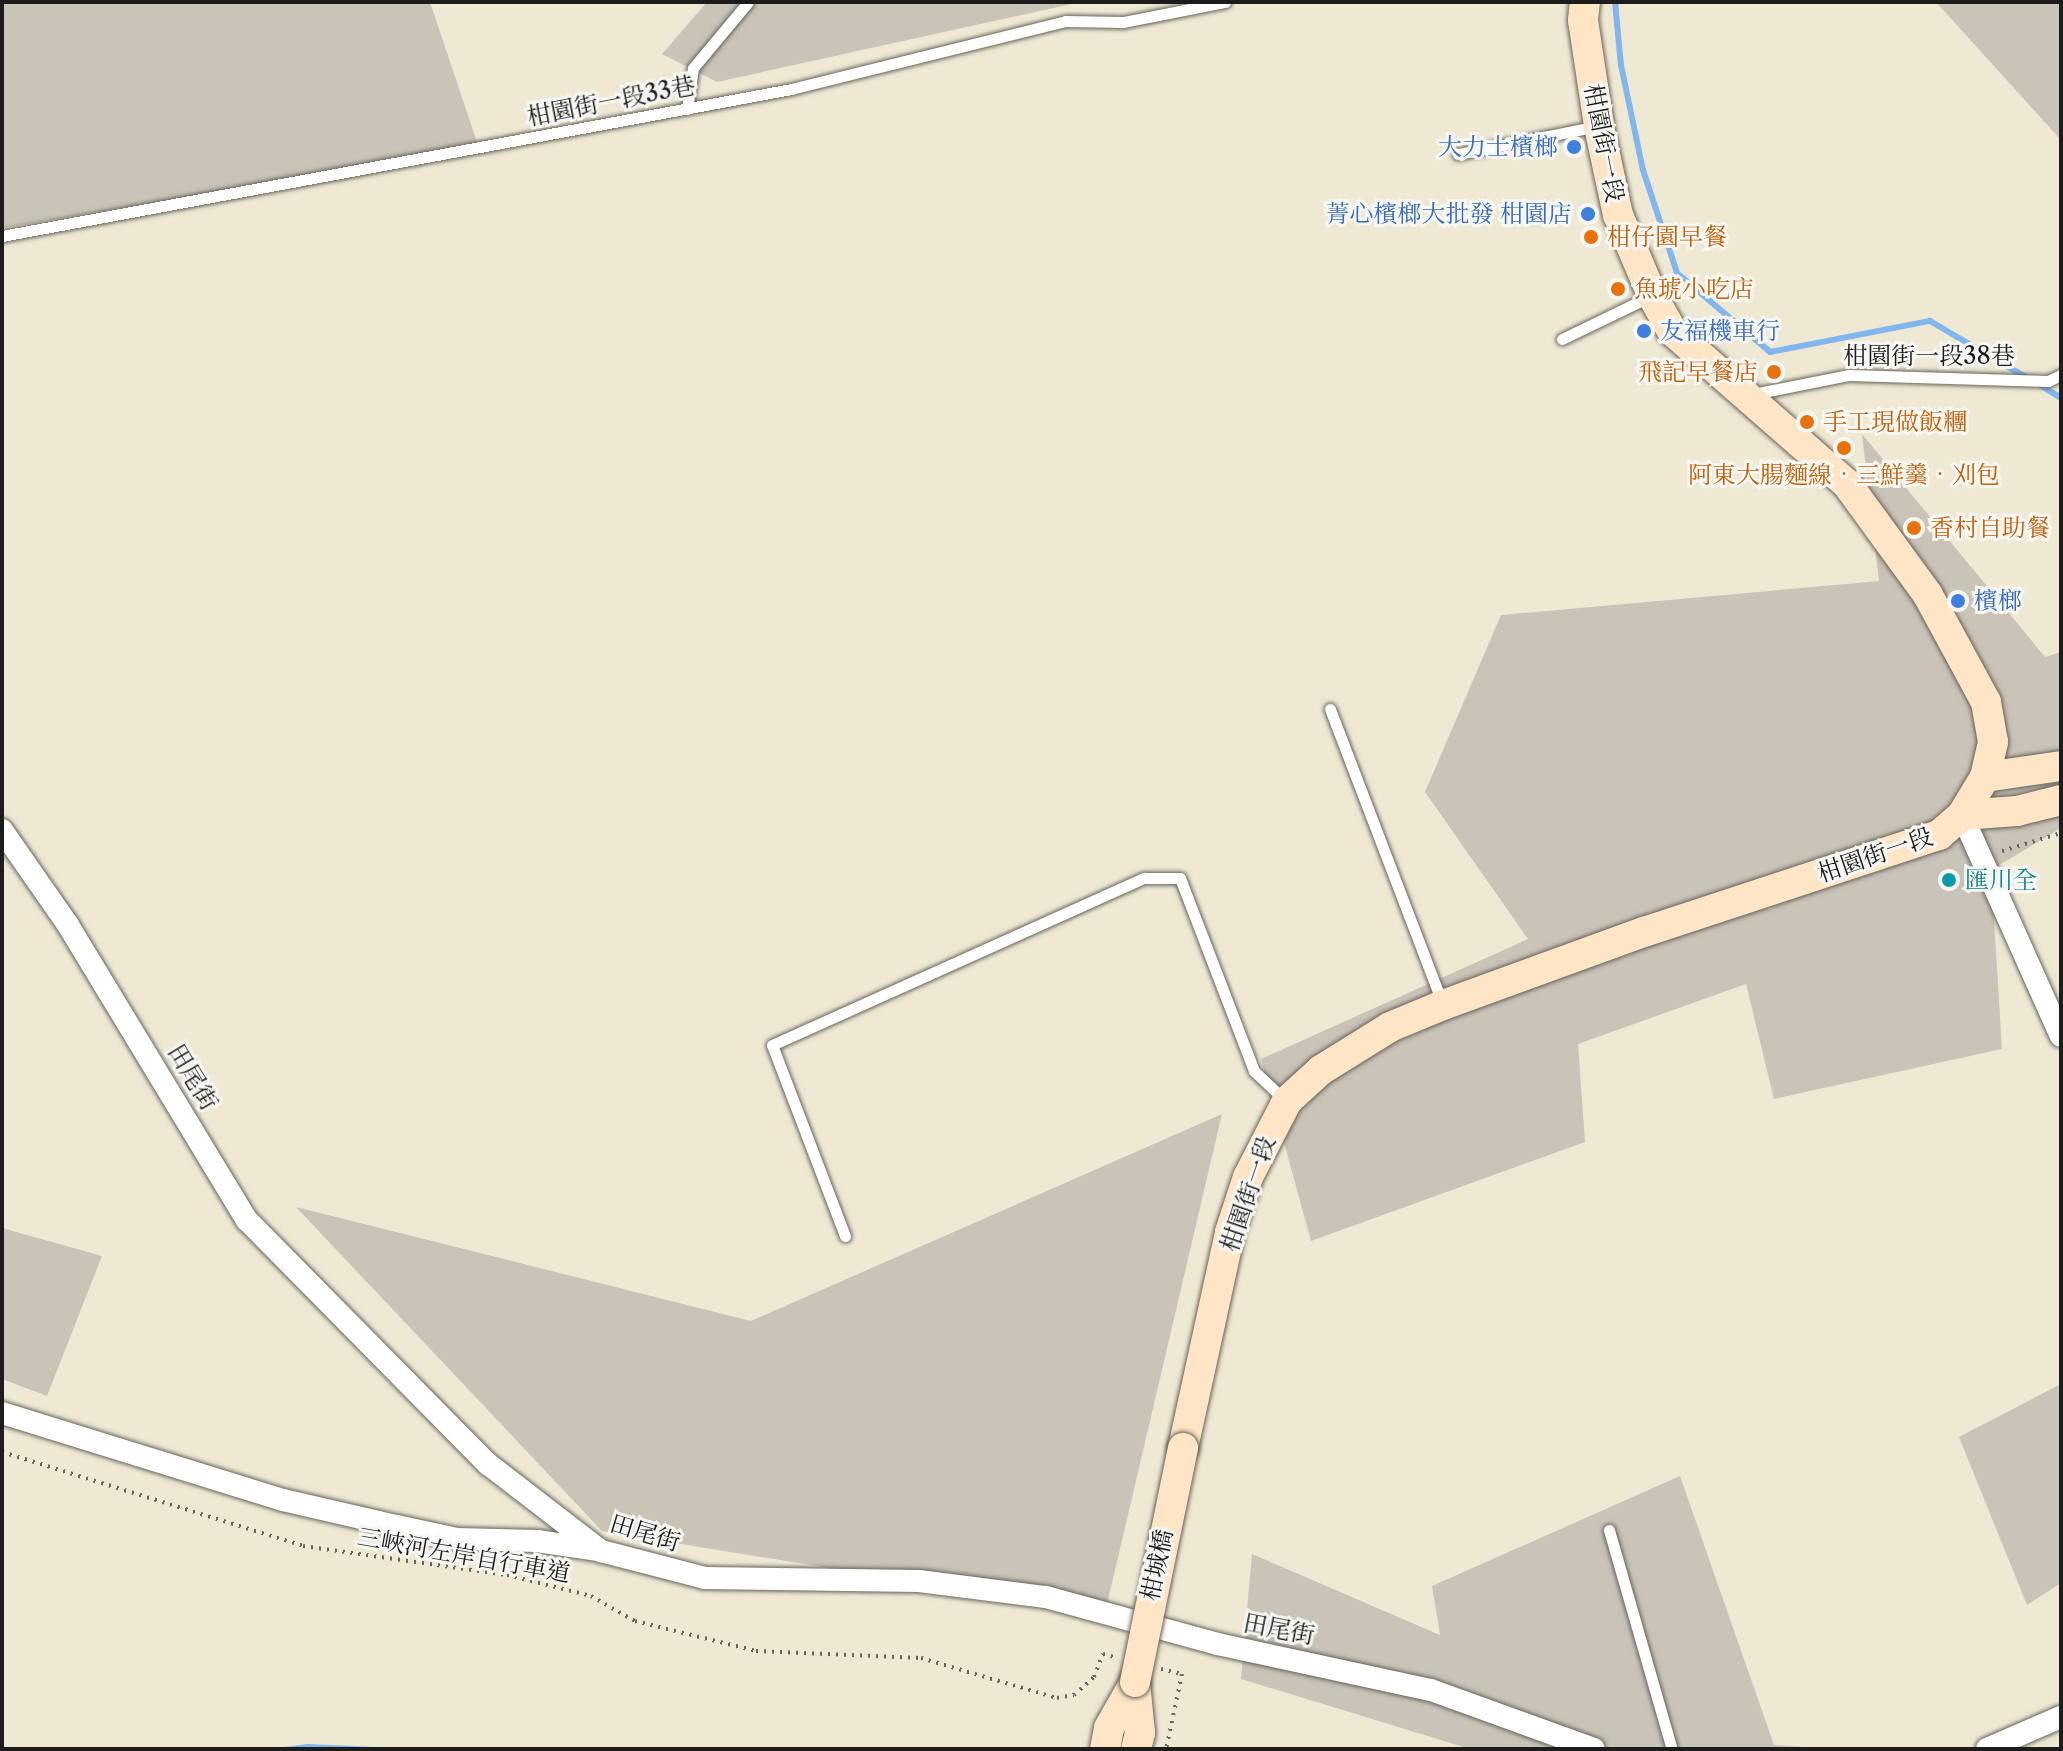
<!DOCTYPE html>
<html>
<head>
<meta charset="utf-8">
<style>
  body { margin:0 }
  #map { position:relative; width:2063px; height:1751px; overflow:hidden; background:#efe9d4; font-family:"Libre Caslon Text","Noto Serif TC",serif }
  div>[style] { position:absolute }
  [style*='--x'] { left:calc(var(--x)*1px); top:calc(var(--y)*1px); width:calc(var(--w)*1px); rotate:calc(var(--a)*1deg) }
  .industrial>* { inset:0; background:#cac3b8 }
  .water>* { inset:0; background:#81b6ef }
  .stream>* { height:6px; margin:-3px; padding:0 3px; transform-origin:3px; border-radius:3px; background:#81b6ef }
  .path>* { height:4px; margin-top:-2px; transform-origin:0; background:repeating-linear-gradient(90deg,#66645c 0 2px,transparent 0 8px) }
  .roads { filter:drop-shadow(0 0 2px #66645c) drop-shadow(0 0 2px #66645c) }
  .lane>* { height:11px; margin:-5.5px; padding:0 5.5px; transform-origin:5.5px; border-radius:5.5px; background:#fff }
  .street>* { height:22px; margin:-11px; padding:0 11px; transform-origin:11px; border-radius:11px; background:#fff }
  .secondary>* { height:30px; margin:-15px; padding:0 15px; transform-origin:15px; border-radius:15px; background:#fde5c5 }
  .bridges { filter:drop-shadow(0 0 2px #66645c) drop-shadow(0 0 2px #66645c) }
  .secondary-bridge>* { height:30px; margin:-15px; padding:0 15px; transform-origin:15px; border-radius:15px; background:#fde5c5 }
  .dots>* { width:22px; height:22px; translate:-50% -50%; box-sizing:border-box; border:4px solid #f6f6f2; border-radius:50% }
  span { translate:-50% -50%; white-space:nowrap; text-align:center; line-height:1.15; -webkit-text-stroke:6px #f6f6f2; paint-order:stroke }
  .street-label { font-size:24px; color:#1c1c1c }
  .shop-label { font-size:24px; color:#366cbe }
  .right { translate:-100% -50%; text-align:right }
  .left { translate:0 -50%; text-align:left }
  .food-label { font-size:24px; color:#c56008 }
  .culture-label { font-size:24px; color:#0d838f }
  .frame { position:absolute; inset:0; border:4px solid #1c1c1c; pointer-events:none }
</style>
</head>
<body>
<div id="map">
  <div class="industrial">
    <i style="clip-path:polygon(2px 2px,430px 2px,479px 148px,2px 228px)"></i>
    <i style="clip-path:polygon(707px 2px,1081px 2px,717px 82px,662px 54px)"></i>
    <i style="clip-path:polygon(1936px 2px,2061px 2px,2061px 140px)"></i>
    <i style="clip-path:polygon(1862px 434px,2045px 657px,2061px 652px,2061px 828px,1991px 870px,2002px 1049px,1774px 1099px,1746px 984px,1578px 1044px,1585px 1142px,1311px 1241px,1261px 1059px,1528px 939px,1425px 792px,1501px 615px,1879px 581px)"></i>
    <i style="clip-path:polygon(1222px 1114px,1105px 1613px,602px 1531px,296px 1207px,751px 1321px)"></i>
    <i style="clip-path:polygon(2px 1228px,102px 1256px,47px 1396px,2px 1379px)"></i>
    <i style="clip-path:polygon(2061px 1384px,2061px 1583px,2027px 1605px,1959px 1437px)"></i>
    <i style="clip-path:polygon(1680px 1476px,1774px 1745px,1832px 1749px,1470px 1749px,1241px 1679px,1252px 1554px,1440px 1635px,1432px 1586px)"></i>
  </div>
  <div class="water">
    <i style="clip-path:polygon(308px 1744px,420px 1749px,269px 1749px)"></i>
  </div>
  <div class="stream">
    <i style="--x:1615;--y:2;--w:63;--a:84.6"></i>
    <i style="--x:1621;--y:65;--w:107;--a:78.2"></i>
    <i style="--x:1643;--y:170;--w:108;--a:71.7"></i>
    <i style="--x:1677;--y:273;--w:122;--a:40.3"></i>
    <i style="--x:1770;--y:352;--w:163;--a:-11"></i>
    <i style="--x:1930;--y:321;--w:113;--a:30.4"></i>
    <i style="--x:2037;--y:383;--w:28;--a:32"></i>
  </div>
  <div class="path">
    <i style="--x:2002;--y:851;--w:62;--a:-17"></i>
    <i style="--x:2;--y:1452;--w:315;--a:17.3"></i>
    <i style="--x:303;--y:1546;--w:206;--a:8.1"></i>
    <i style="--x:507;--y:1575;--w:87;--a:14"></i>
    <i style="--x:591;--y:1596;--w:51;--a:29.6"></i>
    <i style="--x:635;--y:1621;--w:125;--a:13.9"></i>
    <i style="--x:756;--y:1651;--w:165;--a:2.4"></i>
    <i style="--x:921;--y:1658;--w:142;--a:16.4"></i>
    <i style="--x:1057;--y:1698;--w:17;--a:-10"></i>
    <i style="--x:1074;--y:1695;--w:27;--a:-42"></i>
    <i style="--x:1094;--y:1677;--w:25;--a:-69"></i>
    <i style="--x:1103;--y:1654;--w:11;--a:15"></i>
    <i style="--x:1161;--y:1669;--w:22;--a:13"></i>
    <i style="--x:1182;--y:1674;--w:77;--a:102"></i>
  </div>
  <div class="roads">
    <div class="lane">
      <i style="--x:687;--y:109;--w:41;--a:-81.7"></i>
      <i style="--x:693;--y:68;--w:86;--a:-50.2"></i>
      <i style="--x:1458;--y:154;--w:143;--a:-11.3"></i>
      <i style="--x:2;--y:236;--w:803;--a:-10.55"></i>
      <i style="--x:791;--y:89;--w:282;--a:-13.9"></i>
      <i style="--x:1065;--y:21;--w:58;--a:1"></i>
      <i style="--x:1123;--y:22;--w:104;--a:-11.1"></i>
      <i style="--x:1562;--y:339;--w:99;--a:-25.8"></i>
      <i style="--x:1753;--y:394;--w:98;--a:-11.2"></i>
      <i style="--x:1849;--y:375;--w:199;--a:1.7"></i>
      <i style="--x:2048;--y:381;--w:14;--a:-25"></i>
      <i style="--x:1330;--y:709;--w:315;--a:69.1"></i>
      <i style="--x:845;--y:1236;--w:204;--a:-110.9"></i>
      <i style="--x:772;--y:1045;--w:408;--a:-24.2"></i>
      <i style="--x:1144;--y:878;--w:36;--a:0"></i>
      <i style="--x:1180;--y:878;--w:207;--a:69"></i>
      <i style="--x:1254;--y:1071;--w:44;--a:43.2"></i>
      <i style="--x:1609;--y:1530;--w:228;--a:74"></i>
    </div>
    <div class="street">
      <i style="--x:1962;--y:815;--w:242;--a:65.9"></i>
      <i style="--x:2;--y:830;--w:116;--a:55.2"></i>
      <i style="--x:68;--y:925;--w:345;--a:58.8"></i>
      <i style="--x:247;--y:1220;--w:343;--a:45.4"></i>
      <i style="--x:488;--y:1464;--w:143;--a:37.6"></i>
      <i style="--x:601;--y:1551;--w:107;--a:14.6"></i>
      <i style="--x:705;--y:1578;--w:214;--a:0.8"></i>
      <i style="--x:919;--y:1581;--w:128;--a:7.2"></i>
      <i style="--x:1046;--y:1597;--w:178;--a:15.3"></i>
      <i style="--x:1218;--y:1644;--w:218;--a:12.2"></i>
      <i style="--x:1431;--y:1690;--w:173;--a:19.9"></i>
      <i style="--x:2;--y:1413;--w:294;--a:17.2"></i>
      <i style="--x:283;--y:1500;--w:98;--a:13"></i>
      <i style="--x:378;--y:1522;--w:81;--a:12.1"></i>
      <i style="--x:457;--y:1539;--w:80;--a:1.4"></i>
      <i style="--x:537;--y:1541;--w:62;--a:8.4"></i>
      <i style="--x:1987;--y:1749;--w:81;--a:-23.4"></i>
    </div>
    <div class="secondary">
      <i style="--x:1985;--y:777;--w:77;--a:-8.2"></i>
      <i style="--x:1962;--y:815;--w:55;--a:-4.2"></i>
      <i style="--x:2017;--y:811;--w:45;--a:-14"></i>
      <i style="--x:1183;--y:1448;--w:221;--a:-77.7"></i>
      <i style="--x:1230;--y:1232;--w:58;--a:-71.9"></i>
      <i style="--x:1248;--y:1177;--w:85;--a:-62.8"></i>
      <i style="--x:1287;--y:1101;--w:46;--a:-42.4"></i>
      <i style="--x:1321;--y:1070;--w:81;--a:-31.9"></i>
      <i style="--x:1390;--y:1027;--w:57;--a:-22.5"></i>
      <i style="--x:1443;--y:1005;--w:214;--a:-20"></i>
      <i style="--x:1644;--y:932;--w:311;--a:-18.2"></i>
      <i style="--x:1939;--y:835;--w:30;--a:-41"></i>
      <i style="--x:1962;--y:815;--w:44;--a:-58.8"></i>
      <i style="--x:1985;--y:777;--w:36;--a:-77"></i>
      <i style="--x:1993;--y:742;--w:41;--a:-99.9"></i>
      <i style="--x:1986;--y:702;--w:122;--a:-118.5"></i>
      <i style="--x:1928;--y:595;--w:137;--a:-126.1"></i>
      <i style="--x:1847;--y:484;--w:232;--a:-138.8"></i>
      <i style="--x:1672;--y:331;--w:41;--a:-119.1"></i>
      <i style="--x:1652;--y:295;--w:87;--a:-113"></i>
      <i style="--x:1618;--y:215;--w:91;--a:-102.1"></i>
      <i style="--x:1599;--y:126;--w:107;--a:-98.6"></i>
      <i style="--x:1583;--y:20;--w:18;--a:-84"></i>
      <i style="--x:1135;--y:1682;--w:51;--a:84.4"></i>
      <i style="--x:1140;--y:1733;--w:16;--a:104"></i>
      <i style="--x:1105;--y:1749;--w:21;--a:-79"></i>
      <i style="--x:1109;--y:1728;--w:53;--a:-60.5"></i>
    </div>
  </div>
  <div class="bridges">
    <div class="secondary-bridge">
      <i style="--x:1135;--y:1682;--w:239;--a:-78.4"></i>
    </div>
  </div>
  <div class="dots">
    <i style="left:1574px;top:147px;background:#3f7fe0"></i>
    <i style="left:1588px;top:214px;background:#3f7fe0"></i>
    <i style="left:1591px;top:237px;background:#e8710a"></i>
    <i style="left:1618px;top:289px;background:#e8710a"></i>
    <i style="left:1644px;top:331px;background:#3f7fe0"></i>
    <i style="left:1774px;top:372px;background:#e8710a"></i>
    <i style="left:1807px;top:422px;background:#e8710a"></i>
    <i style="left:1844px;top:448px;background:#e8710a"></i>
    <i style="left:1914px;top:528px;background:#e8710a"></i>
    <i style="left:1958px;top:601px;background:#3f7fe0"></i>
    <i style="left:1949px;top:880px;background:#0f9aa8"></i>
  </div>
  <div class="street-label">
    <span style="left:611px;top:101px;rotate:-11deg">柑園街一段33巷</span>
    <span style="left:1604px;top:143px;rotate:79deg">柑園街一段</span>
    <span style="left:1929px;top:356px">柑園街一段38巷</span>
    <span style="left:1875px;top:855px;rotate:-19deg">柑園街一段</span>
    <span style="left:193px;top:1077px;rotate:59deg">田尾街</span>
    <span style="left:1248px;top:1194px;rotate:-71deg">柑園街一段</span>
    <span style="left:645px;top:1533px;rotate:17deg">田尾街</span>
    <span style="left:464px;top:1555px;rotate:10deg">三峽河左岸自行車道</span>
    <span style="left:1157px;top:1565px;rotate:-78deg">柑城橋</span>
    <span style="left:1279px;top:1629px;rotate:11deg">田尾街</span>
  </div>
  <div class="shop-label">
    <span class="right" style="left:1558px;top:147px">大力士檳榔</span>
    <span class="right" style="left:1572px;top:214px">菁心檳榔大批發 柑園店</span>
    <span class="left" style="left:1660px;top:331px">友福機車行</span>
    <span class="left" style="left:1974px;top:601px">檳榔</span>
  </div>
  <div class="food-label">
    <span class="left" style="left:1607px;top:237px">柑仔園早餐</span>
    <span class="left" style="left:1634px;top:289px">魚琥小吃店</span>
    <span class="right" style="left:1758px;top:372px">飛記早餐店</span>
    <span class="left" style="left:1823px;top:422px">手工現做飯糰</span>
    <span style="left:1844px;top:475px">阿東大腸麵線‧三鮮羹‧刈包</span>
    <span class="left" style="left:1930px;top:528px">香村自助餐</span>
  </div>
  <div class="culture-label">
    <span class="left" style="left:1965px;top:880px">匯川全</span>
  </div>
  <div class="frame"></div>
</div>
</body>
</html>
